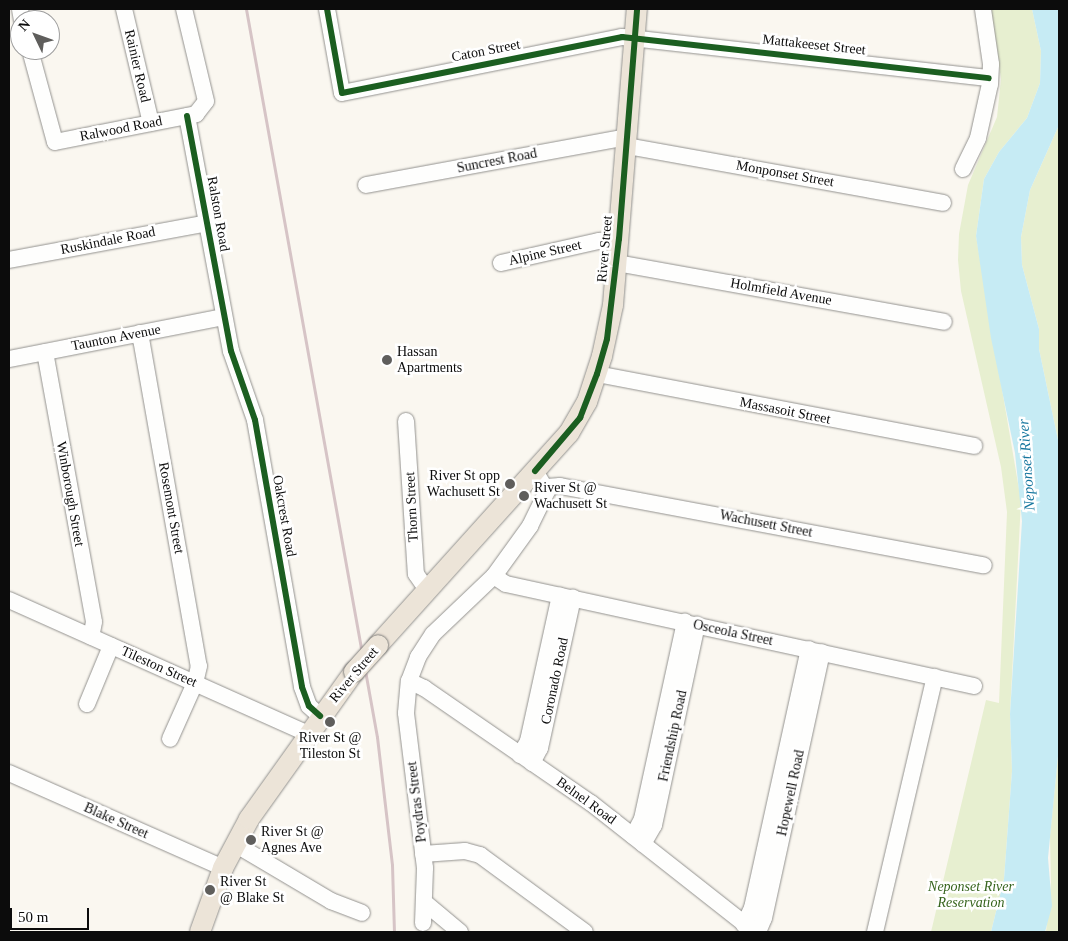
<!DOCTYPE html>
<html>
<head>
<meta charset="utf-8">
<style>
  body { margin:0 }
  #map { position:relative; width:1068px; height:941px; overflow:hidden; background:#faf7f0; font-family:"Times New Roman",serif }
  div>[style] { position:absolute }
  [style*='--x'] { left:calc(var(--x)*1px); top:calc(var(--y)*1px); width:calc(var(--w)*1px); rotate:calc(var(--a)*1deg) }
  .green>* { inset:0; background:#e7efd0 }
  .water>* { inset:0; background:#c6ebf4 }
  .roads { filter:drop-shadow(0 0 1px #93928f) drop-shadow(0 0 1px #93928f) }
  .minor>* { height:16px; margin:-8px; padding:0 8px; transform-origin:8px; border-radius:8px; background:#fefefd }
  .major>* { height:20px; margin:-10px; padding:0 10px; transform-origin:10px; border-radius:10px; background:#ece4d8 }
  .rail>* { height:3px; margin:-1.5px; padding:0 1.5px; transform-origin:1.5px; border-radius:1.5px; background:#d6c4c6 }
  .bridges { filter:drop-shadow(0 0 1px #807f7c) drop-shadow(0 0 1px #807f7c) }
  .major-bridge>* { height:20px; margin:-10px; padding:0 10px; transform-origin:10px; border-radius:10px; background:#ece4d8 }
  .cycleway>* { height:6px; margin:-3px; padding:0 3px; transform-origin:3px; border-radius:3px; background:#1b5e20 }
  .dots>* { width:14px; height:14px; translate:-50% -50%; box-sizing:border-box; border:2px solid #fff; border-radius:50% }
  span { translate:-50% -50%; white-space:nowrap; text-align:center; line-height:1.15; -webkit-text-stroke:5px #fff; paint-order:stroke }
  .street-label { font-size:14px; color:#0c0c0c }
  .poi-label { font-size:14px; color:#0c0c0c }
  .left { translate:0 -50%; text-align:left }
  .right { translate:-100% -50%; text-align:right }
  .park-label { font-size:14px; color:#36641d; font-style:italic }
  .water-label { font-size:15px; color:#16769e; font-style:italic }
  .frame { position:absolute; inset:0; border:10px solid #0c0c0c; pointer-events:none }
  .north { position:absolute; left:10px; top:10px; width:50px; height:50px; box-sizing:border-box; background:#fff; border:1px solid #9e9e9e; border-radius:50%; rotate:312deg; font-size:14px; font-weight:700; line-height:20px; text-align:center; color:#0c0c0c }
  .north::after { content:''; display:block; margin:auto; width:18px; height:22px; background:#5f5e5c; clip-path:polygon(50% 0,100% 100%,50% 72%,0 100%) }
  .scale { position:absolute; left:10px; top:908px; width:79px; height:22px; box-sizing:border-box; border:2px solid #0c0c0c; border-top:0; padding-left:6px; font-size:15px; line-height:18px; white-space:nowrap; color:#0c0c0c; -webkit-text-stroke:4px #fff; paint-order:stroke }
</style>
</head>
<body>
<div id="map">
  <div class="green">
    <i style="clip-path:polygon(991px 9px,1032px 9px,1041px 51px,1040px 83px,1027px 118px,999px 152px,984px 179px,976px 236px,1021px 501px,1010px 714px,1012px 771px,1004px 879px,991px 932px,931px 932px,986px 700px,999px 703px,1007px 512px,1001px 467px,961px 291px,958px 260px,959px 234px,968px 185px,997px 117px,1001px 79px)"></i>
    <i style="clip-path:polygon(1059px 125px,1059px 445px,1039px 349px,1039px 329px,1022px 265px,1021px 237px,1030px 190px)"></i>
    <i style="clip-path:polygon(1059px 746px,1059px 932px,1046px 932px,1051px 883px,1050px 836px)"></i>
  </div>
  <div class="water">
    <i style="clip-path:polygon(1032px 9px,1059px 9px,1059px 125px,1030px 190px,1021px 237px,1022px 265px,1039px 329px,1039px 349px,1059px 445px,1059px 746px,1048px 858px,1052px 906px,1045px 932px,991px 932px,1004px 879px,1012px 771px,1010px 714px,1022px 521px,1015px 453px,991px 338px,976px 236px,984px 179px,999px 152px,1027px 118px,1040px 83px,1041px 51px)"></i>
  </div>
  <div class="roads">
    <div class="minor">
      <i style="--x:20;--y:9;--w:11;--a:80"></i>
      <i style="--x:124;--y:9;--w:117;--a:76.7"></i>
      <i style="--x:327;--y:9;--w:85;--a:79.9"></i>
      <i style="--x:342;--y:93;--w:286;--a:-11.3"></i>
      <i style="--x:622;--y:37;--w:369;--a:6.4"></i>
      <i style="--x:30;--y:50;--w:95;--a:74.8"></i>
      <i style="--x:55;--y:142;--w:144;--a:-11.2"></i>
      <i style="--x:196;--y:114;--w:16;--a:-52"></i>
      <i style="--x:206;--y:101;--w:95;--a:-103.4"></i>
      <i style="--x:187;--y:116;--w:239;--a:79.4"></i>
      <i style="--x:231;--y:351;--w:73;--a:70.8"></i>
      <i style="--x:255;--y:420;--w:271;--a:80"></i>
      <i style="--x:302;--y:687;--w:20;--a:70"></i>
      <i style="--x:309;--y:706;--w:15;--a:42"></i>
      <i style="--x:627;--y:146;--w:321;--a:10.2"></i>
      <i style="--x:963;--y:169;--w:34;--a:-64"></i>
      <i style="--x:978;--y:138;--w:55;--a:-77.5"></i>
      <i style="--x:990;--y:84;--w:20;--a:-87"></i>
      <i style="--x:991;--y:64;--w:56;--a:-98.3"></i>
      <i style="--x:366;--y:185;--w:265;--a:-10.4"></i>
      <i style="--x:9;--y:260;--w:202;--a:-10.5"></i>
      <i style="--x:501;--y:263;--w:100;--a:-12.7"></i>
      <i style="--x:599;--y:241;--w:20;--a:-6"></i>
      <i style="--x:617;--y:263;--w:332;--a:10.2"></i>
      <i style="--x:140;--y:333;--w:338;--a:80"></i>
      <i style="--x:199;--y:666;--w:17;--a:103"></i>
      <i style="--x:195;--y:683;--w:61;--a:114.1"></i>
      <i style="--x:45;--y:352;--w:274;--a:79.7"></i>
      <i style="--x:94;--y:622;--w:15;--a:101"></i>
      <i style="--x:9;--y:359;--w:219;--a:-11.1"></i>
      <i style="--x:597;--y:374;--w:384;--a:10.8"></i>
      <i style="--x:406;--y:421;--w:153;--a:86.3"></i>
      <i style="--x:416;--y:574;--w:19;--a:55"></i>
      <i style="--x:547;--y:487;--w:13;--a:-4"></i>
      <i style="--x:560;--y:486;--w:431;--a:10.6"></i>
      <i style="--x:494;--y:576;--w:14;--a:34"></i>
      <i style="--x:506;--y:584;--w:479;--a:12.3"></i>
      <i style="--x:9;--y:600;--w:328;--a:24.1"></i>
      <i style="--x:409;--y:681;--w:17;--a:25"></i>
      <i style="--x:424;--y:688;--w:203;--a:34.6"></i>
      <i style="--x:591;--y:803;--w:209;--a:38.2"></i>
      <i style="--x:87;--y:704;--w:63;--a:-67.5"></i>
      <i style="--x:520;--y:755;--w:16;--a:-60"></i>
      <i style="--x:528;--y:741;--w:149;--a:-77.6"></i>
      <i style="--x:532;--y:763;--w:17;--a:-62"></i>
      <i style="--x:540;--y:748;--w:154;--a:-77.6"></i>
      <i style="--x:9;--y:773;--w:234;--a:23.9"></i>
      <i style="--x:633;--y:836;--w:19;--a:-62"></i>
      <i style="--x:642;--y:819;--w:202;--a:-77.7"></i>
      <i style="--x:235;--y:844;--w:112;--a:30.7"></i>
      <i style="--x:331;--y:901;--w:33;--a:21"></i>
      <i style="--x:643;--y:844;--w:22;--a:-60"></i>
      <i style="--x:654;--y:825;--w:205;--a:-77.9"></i>
      <i style="--x:423;--y:854;--w:42;--a:-4.1"></i>
      <i style="--x:465;--y:851;--w:16;--a:15"></i>
      <i style="--x:480;--y:855;--w:130;--a:36.3"></i>
      <i style="--x:424;--y:902;--w:47;--a:39.8"></i>
      <i style="--x:423;--y:923;--w:55;--a:-87.9"></i>
      <i style="--x:425;--y:868;--w:156;--a:-97"></i>
      <i style="--x:406;--y:713;--w:32;--a:-85"></i>
      <i style="--x:409;--y:681;--w:26;--a:-69"></i>
      <i style="--x:418;--y:657;--w:27;--a:-57"></i>
      <i style="--x:433;--y:634;--w:84;--a:-43.6"></i>
      <i style="--x:494;--y:576;--w:62;--a:-54.2"></i>
      <i style="--x:530;--y:526;--w:39;--a:-64"></i>
      <i style="--x:547;--y:491;--w:23;--a:-121"></i>
      <i style="--x:744;--y:925;--w:19;--a:-65"></i>
      <i style="--x:752;--y:908;--w:265;--a:-77.6"></i>
      <i style="--x:758;--y:932;--w:15;--a:-67"></i>
      <i style="--x:764;--y:918;--w:272;--a:-77.7"></i>
      <i style="--x:875;--y:932;--w:262;--a:-76.8"></i>
    </div>
    <div class="major">
      <i style="--x:378;--y:645;--w:285;--a:-48"></i>
      <i style="--x:569;--y:433;--w:36;--a:-60"></i>
      <i style="--x:587;--y:402;--w:48;--a:-71.9"></i>
      <i style="--x:602;--y:356;--w:52;--a:-77.8"></i>
      <i style="--x:613;--y:305;--w:297;--a:-85.4"></i>
      <i style="--x:200;--y:932;--w:68;--a:-70.2"></i>
      <i style="--x:223;--y:868;--w:55;--a:-62"></i>
      <i style="--x:249;--y:819;--w:181;--a:-54.5"></i>
    </div>
  </div>
  <div class="rail">
    <i style="--x:246;--y:9;--w:740;--a:79.8"></i>
    <i style="--x:377;--y:737;--w:129;--a:83.3"></i>
    <i style="--x:392;--y:865;--w:67;--a:88.3"></i>
  </div>
  <div class="bridges">
    <div class="major-bridge">
      <i style="--x:354;--y:672;--w:36;--a:-48"></i>
    </div>
  </div>
  <div class="cycleway">
    <i style="--x:327;--y:9;--w:85;--a:79.9"></i>
    <i style="--x:342;--y:93;--w:286;--a:-11.3"></i>
    <i style="--x:622;--y:37;--w:369;--a:6.4"></i>
    <i style="--x:187;--y:116;--w:239;--a:79.4"></i>
    <i style="--x:231;--y:351;--w:73;--a:70.8"></i>
    <i style="--x:255;--y:420;--w:271;--a:80"></i>
    <i style="--x:302;--y:687;--w:20;--a:70"></i>
    <i style="--x:309;--y:706;--w:15;--a:42"></i>
    <i style="--x:535;--y:471;--w:70;--a:-49.7"></i>
    <i style="--x:580;--y:418;--w:47;--a:-68.9"></i>
    <i style="--x:597;--y:374;--w:36;--a:-74"></i>
    <i style="--x:607;--y:339;--w:101;--a:-83.2"></i>
    <i style="--x:619;--y:239;--w:231;--a:-85.5"></i>
  </div>
  <div class="dots">
    <i style="left:387px;top:360px;background:#5f5e5c"></i>
    <i style="left:510px;top:484px;background:#5f5e5c"></i>
    <i style="left:524px;top:496px;background:#5f5e5c"></i>
    <i style="left:330px;top:722px;background:#5f5e5c"></i>
    <i style="left:251px;top:840px;background:#5f5e5c"></i>
    <i style="left:210px;top:890px;background:#5f5e5c"></i>
  </div>
  <div class="street-label">
    <span style="left:814px;top:45px;rotate:6deg">Mattakeeset Street</span>
    <span style="left:486px;top:51px;rotate:-11deg">Caton Street</span>
    <span style="left:137px;top:66px;rotate:77deg">Rainier Road</span>
    <span style="left:121px;top:129px;rotate:-11deg">Ralwood Road</span>
    <span style="left:497px;top:161px;rotate:-11deg">Suncrest Road</span>
    <span style="left:785px;top:174px;rotate:10deg">Monponset Street</span>
    <span style="left:218px;top:214px;rotate:80deg">Ralston Road</span>
    <span style="left:108px;top:241px;rotate:-11deg">Ruskindale Road</span>
    <span style="left:605px;top:249px;rotate:-85deg">River Street</span>
    <span style="left:545px;top:253px;rotate:-13deg">Alpine Street</span>
    <span style="left:781px;top:292px;rotate:10deg">Holmfield Avenue</span>
    <span style="left:116px;top:338px;rotate:-11deg">Taunton Avenue</span>
    <span style="left:785px;top:411px;rotate:11deg">Massasoit Street</span>
    <span style="left:70px;top:494px;rotate:80deg">Winborough Street</span>
    <span style="left:412px;top:507px;rotate:-93deg">Thorn Street</span>
    <span style="left:171px;top:508px;rotate:80deg">Rosemont Street</span>
    <span style="left:284px;top:516px;rotate:80deg">Oakcrest Road</span>
    <span style="left:766px;top:524px;rotate:11deg">Wachusett Street</span>
    <span style="left:733px;top:633px;rotate:12deg">Osceola Street</span>
    <span style="left:159px;top:667px;rotate:24deg">Tileston Street</span>
    <span style="left:354px;top:675px;rotate:-50deg">River Street</span>
    <span style="left:555px;top:681px;rotate:-78deg">Coronado Road</span>
    <span style="left:673px;top:736px;rotate:-78deg">Friendship Road</span>
    <span style="left:791px;top:793px;rotate:-78deg">Hopewell Road</span>
    <span style="left:586px;top:801px;rotate:36deg">Belnel Road</span>
    <span style="left:417px;top:802px;rotate:-97deg">Poydras Street</span>
    <span style="left:116px;top:821px;rotate:24deg">Blake Street</span>
  </div>
  <div class="poi-label">
    <span class="left" style="left:397px;top:360px">Hassan<br>Apartments</span>
    <span class="right" style="left:500px;top:484px">River St opp<br>Wachusett St</span>
    <span class="left" style="left:534px;top:496px">River St @<br>Wachusett St</span>
    <span style="left:330px;top:746px">River St @<br>Tileston St</span>
    <span class="left" style="left:261px;top:840px">River St @<br>Agnes Ave</span>
    <span class="left" style="left:220px;top:890px">River St<br>@ Blake St</span>
  </div>
  <div class="park-label">
    <span style="left:971px;top:895px">Neponset River<br>Reservation</span>
  </div>
  <div class="water-label">
    <span style="left:1027px;top:465px;rotate:-94deg">Neponset River</span>
  </div>
  <div class="frame"></div>
  <div class="north">N</div>
  <div class="scale">50 m</div>
</div>
</body>
</html>
